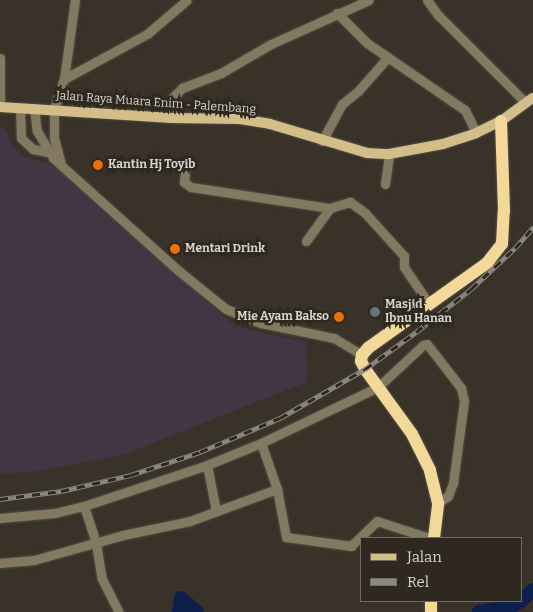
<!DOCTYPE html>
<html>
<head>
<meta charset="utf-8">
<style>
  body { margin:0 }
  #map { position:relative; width:533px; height:612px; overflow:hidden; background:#383228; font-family:Bitter,serif }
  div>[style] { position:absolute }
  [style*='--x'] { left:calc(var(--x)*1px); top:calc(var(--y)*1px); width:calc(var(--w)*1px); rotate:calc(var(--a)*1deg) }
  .industrial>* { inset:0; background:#433543 }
  .river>* { height:14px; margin:-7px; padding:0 7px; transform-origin:7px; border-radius:7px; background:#0d204c }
  .roads { filter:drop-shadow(0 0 1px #554f46) drop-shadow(0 0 1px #554f46) }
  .minor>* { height:9px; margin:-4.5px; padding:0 4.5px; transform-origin:4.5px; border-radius:4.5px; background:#837960 }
  .major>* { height:10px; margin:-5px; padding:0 5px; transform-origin:5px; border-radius:5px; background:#d3be89 }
  .highway>* { height:12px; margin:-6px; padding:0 6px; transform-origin:6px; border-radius:6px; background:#f3d999 }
  .rail>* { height:4.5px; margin-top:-2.25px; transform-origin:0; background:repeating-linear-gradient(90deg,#2e281f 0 8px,#8d8880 0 16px); box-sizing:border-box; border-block:1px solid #8d8880 }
  .dots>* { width:14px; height:14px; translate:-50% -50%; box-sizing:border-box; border:2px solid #2e281f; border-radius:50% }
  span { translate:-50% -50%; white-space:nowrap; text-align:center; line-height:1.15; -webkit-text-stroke:5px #2e281f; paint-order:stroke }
  .street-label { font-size:12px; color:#d7d3cd }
  .poi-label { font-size:12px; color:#d7d3cd; font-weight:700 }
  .left { translate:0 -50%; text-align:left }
  .right { translate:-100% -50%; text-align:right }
  .legend { position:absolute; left:360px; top:537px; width:162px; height:65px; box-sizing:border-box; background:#2e281f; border:1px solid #726c65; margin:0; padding:6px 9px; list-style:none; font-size:15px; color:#d7d3cd }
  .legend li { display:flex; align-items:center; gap:10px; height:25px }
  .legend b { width:25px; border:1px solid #726c65 }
</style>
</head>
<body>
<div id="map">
  <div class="industrial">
    <i style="clip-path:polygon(0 127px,5px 129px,11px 142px,10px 144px,23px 156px,55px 166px,229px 321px,248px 330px,306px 342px,307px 382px,123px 455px,39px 471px,0 474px)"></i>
  </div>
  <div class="river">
    <i style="--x:522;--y:600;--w:15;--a:-42"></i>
    <i style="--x:179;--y:612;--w:14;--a:-82"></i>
    <i style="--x:181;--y:598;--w:21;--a:41"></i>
    <i style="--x:479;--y:612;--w:32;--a:-9"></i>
    <i style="--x:511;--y:607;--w:12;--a:-31"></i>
  </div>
  <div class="roads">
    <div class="minor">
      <i style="--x:427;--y:0;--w:19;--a:54"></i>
      <i style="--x:438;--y:15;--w:124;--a:45"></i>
      <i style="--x:337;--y:13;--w:42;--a:45"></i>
      <i style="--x:367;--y:43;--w:119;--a:34.4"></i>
      <i style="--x:465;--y:110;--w:25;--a:64"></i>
      <i style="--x:0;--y:58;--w:49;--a:90"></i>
      <i style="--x:64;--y:79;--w:94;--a:-28.5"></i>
      <i style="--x:147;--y:34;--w:52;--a:-40.4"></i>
      <i style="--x:20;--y:108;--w:30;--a:88"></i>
      <i style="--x:21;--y:138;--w:16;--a:43"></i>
      <i style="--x:33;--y:149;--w:14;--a:12"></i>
      <i style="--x:34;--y:108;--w:23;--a:83"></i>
      <i style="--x:37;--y:131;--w:31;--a:59"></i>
      <i style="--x:53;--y:158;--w:169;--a:41.9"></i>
      <i style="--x:179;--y:271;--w:60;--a:39"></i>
      <i style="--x:226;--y:309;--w:38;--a:22"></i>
      <i style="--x:261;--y:323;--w:75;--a:11.6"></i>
      <i style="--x:334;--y:338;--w:33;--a:31"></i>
      <i style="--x:172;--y:118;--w:21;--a:-87"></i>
      <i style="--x:173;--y:97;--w:13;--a:-45"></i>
      <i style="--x:182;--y:88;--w:42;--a:-21"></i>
      <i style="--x:221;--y:73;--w:58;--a:-30.1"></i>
      <i style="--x:271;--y:44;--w:107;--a:-24.2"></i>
      <i style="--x:322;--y:141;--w:42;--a:-61.6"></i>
      <i style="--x:342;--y:104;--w:22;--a:-39"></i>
      <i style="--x:359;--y:90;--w:44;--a:-48.7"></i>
      <i style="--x:186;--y:163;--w:19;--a:96"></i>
      <i style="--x:184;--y:182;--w:9;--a:36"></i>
      <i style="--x:191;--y:187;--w:141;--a:8.6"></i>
      <i style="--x:330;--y:208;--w:21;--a:-17"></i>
      <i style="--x:350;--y:202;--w:19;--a:36"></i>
      <i style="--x:365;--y:213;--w:58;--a:47.8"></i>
      <i style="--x:404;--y:256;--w:11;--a:90"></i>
      <i style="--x:404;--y:267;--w:45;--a:56"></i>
      <i style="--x:61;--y:164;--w:27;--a:-105"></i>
      <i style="--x:54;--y:138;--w:29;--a:-90"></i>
      <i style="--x:54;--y:109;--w:32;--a:-72"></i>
      <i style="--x:64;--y:79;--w:80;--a:-82.1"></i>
      <i style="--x:385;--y:184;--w:30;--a:-82"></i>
      <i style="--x:306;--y:241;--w:41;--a:-54"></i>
      <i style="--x:261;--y:443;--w:49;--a:70.8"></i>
      <i style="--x:277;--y:489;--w:49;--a:79.4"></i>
      <i style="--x:286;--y:537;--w:66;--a:7.9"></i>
      <i style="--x:351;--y:546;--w:36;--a:-44"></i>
      <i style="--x:377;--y:521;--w:55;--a:18.1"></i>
      <i style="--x:207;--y:465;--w:47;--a:78.9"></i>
      <i style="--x:84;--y:506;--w:39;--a:72"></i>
      <i style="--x:96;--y:543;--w:36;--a:81"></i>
      <i style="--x:102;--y:579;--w:37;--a:63"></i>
      <i style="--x:0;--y:518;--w:55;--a:-5.2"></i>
      <i style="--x:55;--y:513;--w:30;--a:-14"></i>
      <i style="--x:84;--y:506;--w:130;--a:-18.4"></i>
      <i style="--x:207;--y:465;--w:58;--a:-22.2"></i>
      <i style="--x:261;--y:443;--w:130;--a:-25.6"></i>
      <i style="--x:378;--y:387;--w:62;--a:-43"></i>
      <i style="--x:423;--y:345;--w:4;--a:-14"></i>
      <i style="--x:427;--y:344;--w:56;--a:52.3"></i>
      <i style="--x:461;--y:388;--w:13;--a:77"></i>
      <i style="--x:464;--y:401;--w:83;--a:97.6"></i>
      <i style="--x:453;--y:483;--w:14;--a:111"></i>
      <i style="--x:448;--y:496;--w:12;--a:145"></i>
      <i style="--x:0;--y:563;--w:34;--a:-5"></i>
      <i style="--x:34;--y:560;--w:92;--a:-15.7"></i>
      <i style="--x:123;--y:535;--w:68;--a:-11.8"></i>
      <i style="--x:190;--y:521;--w:93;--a:-20.2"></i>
    </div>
    <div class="major">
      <i style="--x:0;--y:107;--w:172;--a:3.7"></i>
      <i style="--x:172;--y:118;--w:68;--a:0.8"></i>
      <i style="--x:240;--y:119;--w:30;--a:9"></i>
      <i style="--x:270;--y:124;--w:101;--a:16.6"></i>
      <i style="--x:367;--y:153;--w:22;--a:3"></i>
      <i style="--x:389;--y:154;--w:55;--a:-10.5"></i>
      <i style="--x:443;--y:144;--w:35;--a:-18"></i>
      <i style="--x:476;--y:133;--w:28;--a:-26"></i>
      <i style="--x:501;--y:121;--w:39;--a:-36"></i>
    </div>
    <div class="highway">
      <i style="--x:434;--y:538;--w:35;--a:-83"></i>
      <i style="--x:438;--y:503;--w:34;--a:-104"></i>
      <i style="--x:430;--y:470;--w:40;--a:-116.6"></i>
      <i style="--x:412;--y:434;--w:80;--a:-125.9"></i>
      <i style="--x:365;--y:369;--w:9;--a:-117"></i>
      <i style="--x:361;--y:361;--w:6;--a:-81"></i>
      <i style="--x:362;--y:355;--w:9;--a:-49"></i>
      <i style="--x:368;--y:348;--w:146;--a:-35.5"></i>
      <i style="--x:487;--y:263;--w:24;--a:-52"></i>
      <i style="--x:502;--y:244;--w:33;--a:-87"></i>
      <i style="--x:504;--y:211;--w:90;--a:-91.9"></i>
      <i style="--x:431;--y:612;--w:11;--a:-90"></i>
    </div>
  </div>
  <div class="rail">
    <i style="--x:0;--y:499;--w:62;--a:-7.5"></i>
    <i style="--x:61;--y:491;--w:72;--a:-12.9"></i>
    <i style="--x:131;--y:475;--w:73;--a:-18.4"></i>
    <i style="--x:200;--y:452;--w:87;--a:-23"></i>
    <i style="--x:280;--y:418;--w:98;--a:-30"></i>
    <i style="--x:365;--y:369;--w:63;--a:-36"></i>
    <i style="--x:416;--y:332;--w:70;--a:-38"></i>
    <i style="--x:471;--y:289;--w:60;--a:-43"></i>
    <i style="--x:515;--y:248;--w:28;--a:-49"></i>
  </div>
  <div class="dots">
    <i style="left:98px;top:165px;background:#e8710a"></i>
    <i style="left:175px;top:249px;background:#e8710a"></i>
    <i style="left:375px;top:312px;background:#6b7280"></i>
    <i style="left:339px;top:317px;background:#e8710a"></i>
  </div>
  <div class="street-label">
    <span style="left:156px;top:103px;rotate:4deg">Jalan Raya Muara Enim - Palembang</span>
  </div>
  <div class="poi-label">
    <span class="left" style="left:108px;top:165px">Kantin Hj Toyib</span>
    <span class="left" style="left:185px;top:249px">Mentari Drink</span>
    <span class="left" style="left:385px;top:312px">Masjid<br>Ibnu Hanan</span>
    <span class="right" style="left:329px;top:317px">Mie Ayam Bakso</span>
  </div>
  <ul class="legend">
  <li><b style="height:6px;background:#d3be89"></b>Jalan</li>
  <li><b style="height:6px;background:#8d8880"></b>Rel</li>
  </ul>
</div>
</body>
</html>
